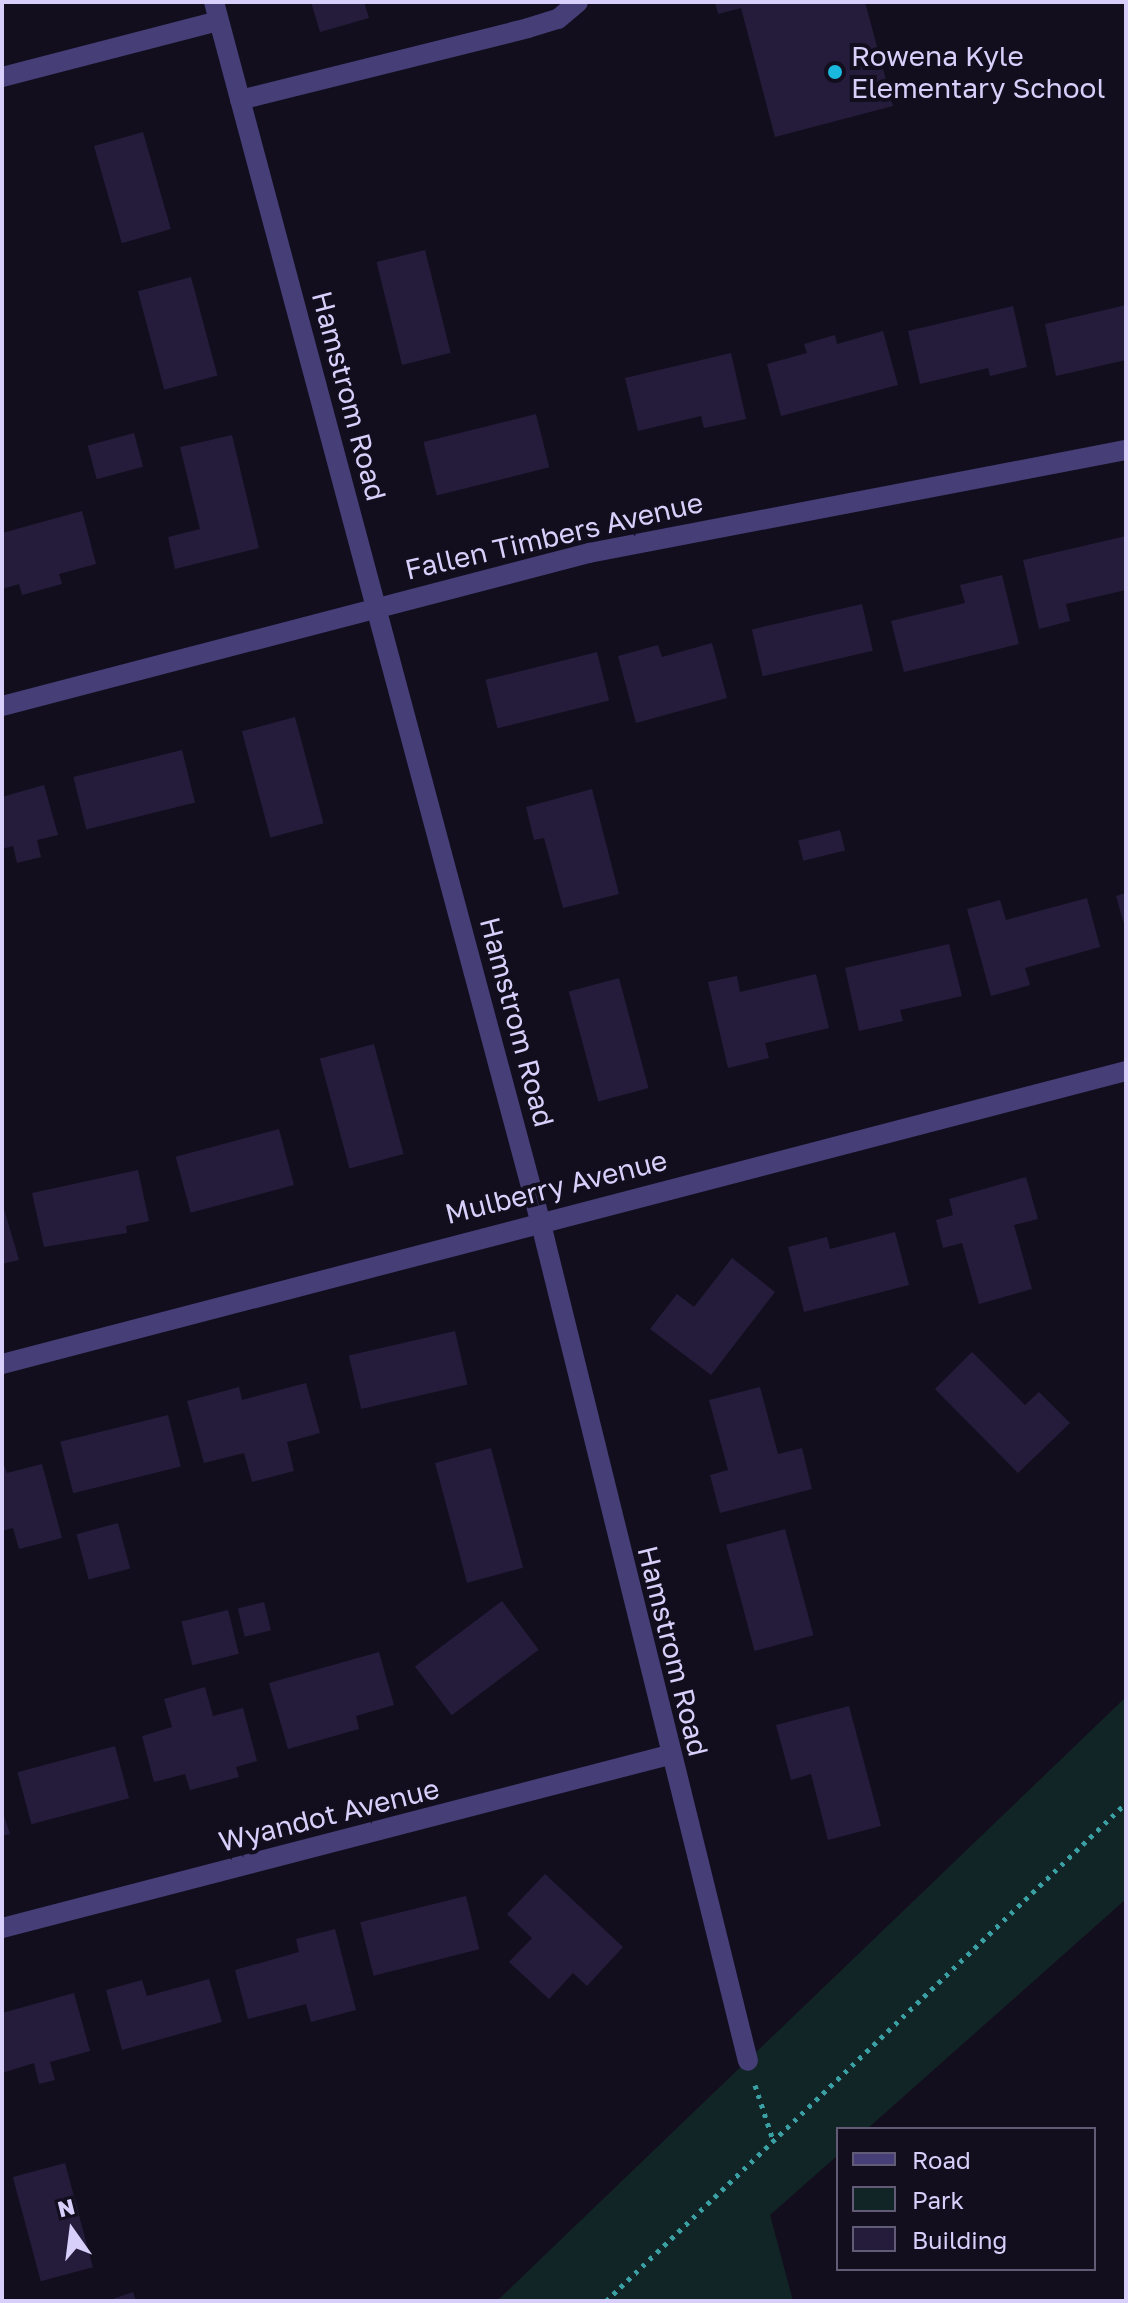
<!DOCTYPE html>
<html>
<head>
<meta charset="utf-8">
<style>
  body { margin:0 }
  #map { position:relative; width:1128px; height:2303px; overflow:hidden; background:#120e1d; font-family:"Golos Text",sans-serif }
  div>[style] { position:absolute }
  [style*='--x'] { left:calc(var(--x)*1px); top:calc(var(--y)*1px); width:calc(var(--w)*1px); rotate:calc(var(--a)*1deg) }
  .green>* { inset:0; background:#122526 }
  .building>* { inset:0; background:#251c3c; transform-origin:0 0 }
  .path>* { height:5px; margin-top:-2.5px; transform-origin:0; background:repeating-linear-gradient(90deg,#3aa0a3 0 4px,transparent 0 10px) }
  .lane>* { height:20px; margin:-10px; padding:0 10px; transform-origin:10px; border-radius:10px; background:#453e77 }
  .street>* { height:20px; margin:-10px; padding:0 10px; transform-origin:10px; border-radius:10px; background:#453e77 }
  .dots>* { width:22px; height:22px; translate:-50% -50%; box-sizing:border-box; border:4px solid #120e1d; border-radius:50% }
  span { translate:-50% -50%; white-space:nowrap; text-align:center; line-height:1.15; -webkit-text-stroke:8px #120e1d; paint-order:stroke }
  .poi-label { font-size:28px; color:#d8cffa }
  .left { translate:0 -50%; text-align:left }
  .street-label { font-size:28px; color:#d8cffa }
  .frame { position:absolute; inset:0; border:4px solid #d8cffa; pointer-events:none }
  .legend { position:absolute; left:836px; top:2127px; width:260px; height:144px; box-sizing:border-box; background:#120e1d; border:2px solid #615b75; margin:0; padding:10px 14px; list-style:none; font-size:24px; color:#d8cffa }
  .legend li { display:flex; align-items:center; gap:16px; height:40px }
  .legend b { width:40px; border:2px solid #615b75 }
  .north { position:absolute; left:32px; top:2191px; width:80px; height:80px; -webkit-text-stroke:6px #120e1d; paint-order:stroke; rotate:346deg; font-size:22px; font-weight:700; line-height:32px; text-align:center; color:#d8cffa }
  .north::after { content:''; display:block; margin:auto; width:28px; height:36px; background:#d8cffa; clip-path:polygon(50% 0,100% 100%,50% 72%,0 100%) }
</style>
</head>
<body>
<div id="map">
  <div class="green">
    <i style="clip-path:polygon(1126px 1697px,1126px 1899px,867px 2129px,838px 2129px,838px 2155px,770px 2215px,793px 2301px,497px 2301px)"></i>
  </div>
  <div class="building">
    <i style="clip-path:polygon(311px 2px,364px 2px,369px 18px,320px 32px)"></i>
    <i style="clip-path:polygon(715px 2px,865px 2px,893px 106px,775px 137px,741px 8px,718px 14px)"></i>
    <i style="left:143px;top:132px;width:101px;height:51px;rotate:74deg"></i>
    <i style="left:425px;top:250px;width:106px;height:50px;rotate:76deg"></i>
    <i style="left:191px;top:277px;width:102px;height:55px;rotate:75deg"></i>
    <i style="clip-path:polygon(1126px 305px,1126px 360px,1056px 376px,1045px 324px)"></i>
    <i style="clip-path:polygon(1013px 306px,1027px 367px,990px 376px,988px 368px,920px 384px,908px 331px)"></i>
    <i style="clip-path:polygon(883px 331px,898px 385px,781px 416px,767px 364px,807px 353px,804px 344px,835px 335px,837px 344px)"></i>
    <i style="clip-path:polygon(731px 353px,746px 419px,704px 428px,701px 416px,638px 431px,625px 378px)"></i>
    <i style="left:536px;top:414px;width:55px;height:116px;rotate:76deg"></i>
    <i style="left:134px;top:433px;width:35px;height:48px;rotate:75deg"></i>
    <i style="clip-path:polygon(232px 435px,259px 548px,175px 569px,168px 537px,200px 529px,180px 447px)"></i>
    <i style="clip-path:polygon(82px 511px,96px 564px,59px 574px,62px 584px,22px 595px,19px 584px,2px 589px,2px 533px)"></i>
    <i style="clip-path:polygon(1126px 536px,1126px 590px,1066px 604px,1070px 621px,1039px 629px,1023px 560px)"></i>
    <i style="clip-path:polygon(1002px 575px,1019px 644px,904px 672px,891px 621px,965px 603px,960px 585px)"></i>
    <i style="left:862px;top:604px;width:48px;height:113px;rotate:77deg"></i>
    <i style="clip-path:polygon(712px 643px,727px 698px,636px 723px,618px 656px,658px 645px,662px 657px)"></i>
    <i style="left:597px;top:652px;width:50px;height:115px;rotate:76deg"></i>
    <i style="left:295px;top:717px;width:110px;height:55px;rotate:75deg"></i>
    <i style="left:182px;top:750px;width:54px;height:112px;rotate:76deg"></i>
    <i style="clip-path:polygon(44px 785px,58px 835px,37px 840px,41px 857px,17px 863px,13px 846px,2px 849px,2px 797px)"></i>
    <i style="clip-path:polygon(592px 789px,619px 894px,563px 908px,544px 838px,534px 840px,526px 807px)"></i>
    <i style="left:840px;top:830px;width:21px;height:43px;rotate:76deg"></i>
    <i style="clip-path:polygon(1126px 893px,1126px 928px,1125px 928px,1116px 896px)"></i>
    <i style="clip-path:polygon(1087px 898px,1100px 947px,1025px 968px,1030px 985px,991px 996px,967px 909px,1000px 900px,1006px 920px)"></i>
    <i style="clip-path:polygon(949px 944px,962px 996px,900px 1010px,903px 1021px,859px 1031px,845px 968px)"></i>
    <i style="clip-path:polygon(816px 974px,829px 1028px,765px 1043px,769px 1058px,728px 1068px,708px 982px,737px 976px,740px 992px)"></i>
    <i style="left:619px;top:978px;width:114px;height:52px;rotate:75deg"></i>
    <i style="left:374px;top:1044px;width:114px;height:56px;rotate:75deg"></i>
    <i style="left:279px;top:1129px;width:58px;height:107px;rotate:75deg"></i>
    <i style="clip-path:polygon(138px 1170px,149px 1221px,126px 1226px,127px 1233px,44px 1247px,32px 1193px)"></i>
    <i style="clip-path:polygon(1026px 1177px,1038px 1219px,1014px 1225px,1032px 1289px,979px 1304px,962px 1243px,943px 1248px,936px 1220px,953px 1215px,949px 1199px)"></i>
    <i style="clip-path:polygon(2px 1202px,19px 1260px,2px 1264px)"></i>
    <i style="clip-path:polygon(895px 1232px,909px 1285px,804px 1312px,788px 1247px,827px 1237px,830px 1249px)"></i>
    <i style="clip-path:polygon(732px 1258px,775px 1292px,711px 1375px,650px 1329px,677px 1294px,694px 1307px)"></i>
    <i style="left:455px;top:1331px;width:55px;height:109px;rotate:77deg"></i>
    <i style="clip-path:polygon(972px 1352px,1025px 1405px,1039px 1392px,1070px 1423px,1018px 1473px,935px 1389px)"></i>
    <i style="clip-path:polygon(306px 1383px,320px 1433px,287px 1442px,294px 1471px,252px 1482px,244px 1453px,204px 1463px,187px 1401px,239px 1387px,242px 1400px)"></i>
    <i style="clip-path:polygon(760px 1387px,778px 1454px,802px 1448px,812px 1489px,720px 1513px,710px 1475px,728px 1470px,709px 1400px)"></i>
    <i style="left:168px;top:1415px;width:53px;height:111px;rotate:76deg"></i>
    <i style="left:491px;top:1448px;width:124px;height:58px;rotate:75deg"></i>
    <i style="clip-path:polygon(2px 1459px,7px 1473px,42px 1464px,62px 1538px,19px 1549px,13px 1528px,2px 1531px)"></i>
    <i style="left:118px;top:1523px;width:47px;height:43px;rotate:75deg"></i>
    <i style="left:785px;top:1529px;width:110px;height:61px;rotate:75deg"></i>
    <i style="left:502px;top:1601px;width:61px;height:109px;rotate:53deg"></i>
    <i style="left:264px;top:1602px;width:29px;height:27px;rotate:76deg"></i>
    <i style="left:228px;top:1610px;width:45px;height:48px;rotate:76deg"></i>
    <i style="clip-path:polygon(379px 1652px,394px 1705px,356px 1716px,359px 1729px,288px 1749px,269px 1683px)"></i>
    <i style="clip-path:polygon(205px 1687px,213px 1716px,243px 1708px,257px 1761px,236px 1767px,239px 1777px,190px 1790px,185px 1774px,154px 1782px,142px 1736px,172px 1727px,164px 1699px)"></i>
    <i style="clip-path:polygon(849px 1706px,881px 1826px,828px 1840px,811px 1774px,791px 1780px,776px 1725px)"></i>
    <i style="left:115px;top:1746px;width:54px;height:101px;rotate:75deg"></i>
    <i style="clip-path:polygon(2px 1810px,10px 1834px,2px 1836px)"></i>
    <i style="clip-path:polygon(545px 1874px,623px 1947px,587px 1986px,573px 1973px,549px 1999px,509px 1962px,532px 1938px,507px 1914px)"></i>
    <i style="left:466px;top:1896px;width:55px;height:109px;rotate:76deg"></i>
    <i style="clip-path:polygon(335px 1929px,356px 2010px,311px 2022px,306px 2004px,248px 2019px,235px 1970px,299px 1952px,296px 1939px)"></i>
    <i style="clip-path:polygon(209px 1979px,222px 2022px,122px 2050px,106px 1990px,142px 1980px,147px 1996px)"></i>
    <i style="clip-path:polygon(74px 1993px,90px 2051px,50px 2062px,55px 2080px,39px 2084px,34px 2063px,2px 2073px,2px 2013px)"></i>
    <i style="left:65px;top:2163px;width:108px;height:54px;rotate:75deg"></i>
    <i style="clip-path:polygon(133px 2292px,136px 2301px,107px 2301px)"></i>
  </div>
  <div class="path">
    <i style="--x:755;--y:2085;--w:58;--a:71.9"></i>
    <i style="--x:606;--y:2301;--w:720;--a:-43.76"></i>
  </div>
  <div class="lane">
    <i style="--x:240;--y:100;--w:297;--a:-14"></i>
    <i style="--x:528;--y:28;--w:31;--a:-17"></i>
    <i style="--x:558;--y:19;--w:26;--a:-40"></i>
  </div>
  <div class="street">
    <i style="--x:214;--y:2;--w:1261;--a:75.02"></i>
    <i style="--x:540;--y:1220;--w:866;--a:76.11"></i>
    <i style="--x:2;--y:77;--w:223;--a:-14.5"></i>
    <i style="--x:2;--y:706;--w:607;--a:-14.61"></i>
    <i style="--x:589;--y:553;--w:547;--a:-10.86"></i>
    <i style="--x:2;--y:1364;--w:1162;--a:-14.61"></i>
    <i style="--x:2;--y:1928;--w:689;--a:-14.54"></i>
  </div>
  <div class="dots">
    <i style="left:835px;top:72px;background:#19b8dc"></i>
  </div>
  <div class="poi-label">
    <span class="left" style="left:851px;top:72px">Rowena Kyle<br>Elementary School</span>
  </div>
  <div class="street-label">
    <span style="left:349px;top:396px;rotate:75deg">Hamstrom Road</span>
    <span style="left:554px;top:536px;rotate:-13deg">Fallen Timbers Avenue</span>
    <span style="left:517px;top:1022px;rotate:75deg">Hamstrom Road</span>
    <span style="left:556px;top:1187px;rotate:-14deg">Mulberry Avenue</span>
    <span style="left:673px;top:1651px;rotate:76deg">Hamstrom Road</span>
    <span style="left:329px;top:1815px;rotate:-14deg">Wyandot Avenue</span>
  </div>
  <div class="frame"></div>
  <ul class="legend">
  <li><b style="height:10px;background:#453e77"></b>Road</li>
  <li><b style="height:22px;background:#122526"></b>Park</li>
  <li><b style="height:22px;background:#251c3c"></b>Building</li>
  </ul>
  <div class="north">N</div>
</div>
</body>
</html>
